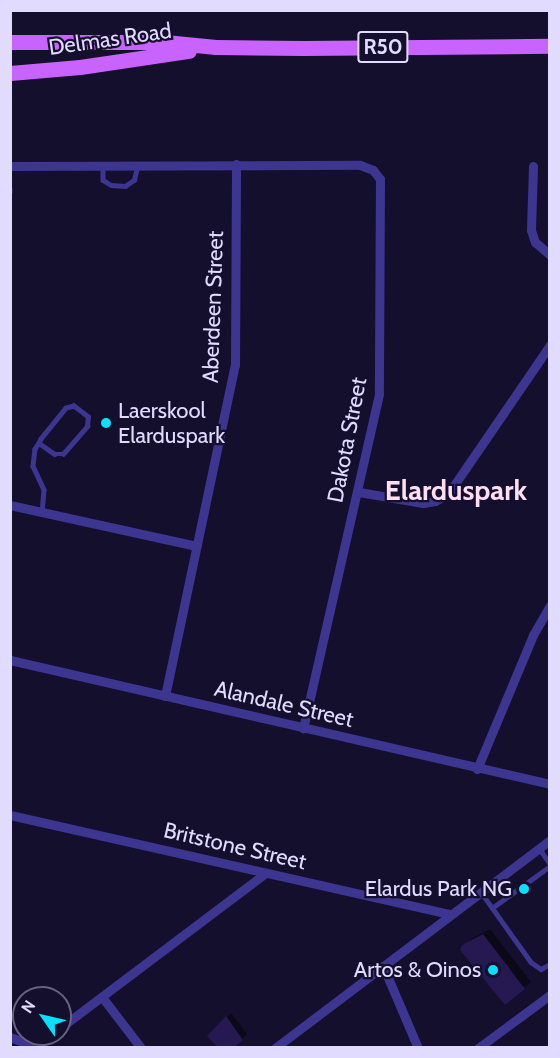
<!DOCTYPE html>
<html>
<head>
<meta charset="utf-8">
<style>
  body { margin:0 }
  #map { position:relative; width:560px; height:1058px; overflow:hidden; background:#150f2e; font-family:Cabin,sans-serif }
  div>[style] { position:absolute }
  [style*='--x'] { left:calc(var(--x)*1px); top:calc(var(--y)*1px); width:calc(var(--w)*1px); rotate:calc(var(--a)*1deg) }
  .shadow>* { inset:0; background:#0007 }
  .building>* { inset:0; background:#261951 }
  .lane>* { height:4.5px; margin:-2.25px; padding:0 2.25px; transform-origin:2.25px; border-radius:2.25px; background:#3c3691 }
  .street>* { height:9px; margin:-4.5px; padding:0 4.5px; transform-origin:4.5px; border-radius:4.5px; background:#3c3691 }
  .primary>* { height:15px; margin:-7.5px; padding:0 7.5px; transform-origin:7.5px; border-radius:7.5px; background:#c963ff }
  .dots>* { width:16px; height:16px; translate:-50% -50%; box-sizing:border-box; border:3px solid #150f2e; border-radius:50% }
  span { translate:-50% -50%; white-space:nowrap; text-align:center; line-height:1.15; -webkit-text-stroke:4.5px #150f2e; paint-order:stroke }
  .shield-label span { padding:2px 4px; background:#150f2e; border:2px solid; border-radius:4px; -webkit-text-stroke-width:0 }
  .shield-label { font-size:21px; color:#e1dcff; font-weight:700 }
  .street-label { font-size:22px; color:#e1dcff }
  .poi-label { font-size:22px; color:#e1dcff }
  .left { translate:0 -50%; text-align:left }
  .right { translate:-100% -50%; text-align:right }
  .district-label { font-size:28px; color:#ffdef2; font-weight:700 }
  .frame { position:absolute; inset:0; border:12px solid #e1dcff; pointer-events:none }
  .north { position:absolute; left:12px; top:986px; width:60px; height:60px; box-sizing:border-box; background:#150f2e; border:2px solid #676182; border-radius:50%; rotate:304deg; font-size:16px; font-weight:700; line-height:24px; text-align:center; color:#e1dcff }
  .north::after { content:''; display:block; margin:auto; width:21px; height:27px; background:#08e0ff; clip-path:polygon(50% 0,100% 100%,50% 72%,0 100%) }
</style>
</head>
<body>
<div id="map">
  <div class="shadow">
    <i style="clip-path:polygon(490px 929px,531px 982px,505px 1003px,464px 946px,471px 939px)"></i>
    <i style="clip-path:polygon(231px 1013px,247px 1034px,233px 1048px,210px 1036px)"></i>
  </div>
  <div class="building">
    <i style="clip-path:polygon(483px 934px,525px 989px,505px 1005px,460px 950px,462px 945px)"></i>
    <i style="clip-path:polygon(226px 1016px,243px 1040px,233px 1048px,218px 1048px,207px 1036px)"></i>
  </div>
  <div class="lane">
    <i style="--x:103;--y:166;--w:14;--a:90"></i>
    <i style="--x:103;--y:180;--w:9;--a:32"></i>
    <i style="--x:111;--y:185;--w:14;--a:4"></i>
    <i style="--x:125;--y:186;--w:11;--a:-34"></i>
    <i style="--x:134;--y:180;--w:13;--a:-77"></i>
    <i style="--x:10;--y:189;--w:3;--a:90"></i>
    <i style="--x:39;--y:443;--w:19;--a:35"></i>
    <i style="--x:55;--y:454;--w:8;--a:0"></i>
    <i style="--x:63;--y:454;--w:37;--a:-49"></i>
    <i style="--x:87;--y:426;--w:9;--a:-84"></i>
    <i style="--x:88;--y:417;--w:18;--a:-142"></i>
    <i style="--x:74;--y:406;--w:8;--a:166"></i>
    <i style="--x:66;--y:408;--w:40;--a:129"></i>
    <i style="--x:41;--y:439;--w:4;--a:117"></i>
    <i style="--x:39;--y:443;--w:7;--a:124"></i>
    <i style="--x:35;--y:449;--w:17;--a:97"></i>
    <i style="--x:33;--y:466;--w:26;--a:65"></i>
    <i style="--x:44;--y:490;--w:21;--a:95"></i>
    <i style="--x:539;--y:848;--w:19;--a:55"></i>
    <i style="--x:481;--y:892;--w:86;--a:54.5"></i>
    <i style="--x:531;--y:962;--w:12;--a:35"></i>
    <i style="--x:541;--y:969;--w:10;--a:-29"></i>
    <i style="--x:492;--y:908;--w:72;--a:-35.9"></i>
  </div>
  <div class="street">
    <i style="--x:10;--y:166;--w:350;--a:-0.2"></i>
    <i style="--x:360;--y:165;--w:14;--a:21"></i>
    <i style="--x:373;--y:170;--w:11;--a:52"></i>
    <i style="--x:380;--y:179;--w:215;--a:90.3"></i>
    <i style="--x:379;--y:394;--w:343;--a:102.8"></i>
    <i style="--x:533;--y:166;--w:64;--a:91.8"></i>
    <i style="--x:531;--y:230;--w:13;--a:72"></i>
    <i style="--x:535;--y:242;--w:20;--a:41"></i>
    <i style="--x:359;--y:492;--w:65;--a:9.8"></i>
    <i style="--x:423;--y:503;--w:12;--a:-9"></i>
    <i style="--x:435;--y:501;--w:15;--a:-28"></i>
    <i style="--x:448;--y:494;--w:181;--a:-55.6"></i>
    <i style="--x:10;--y:505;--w:191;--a:12.4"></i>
    <i style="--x:10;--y:660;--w:554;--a:12.93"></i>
    <i style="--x:165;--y:696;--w:338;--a:-78.1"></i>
    <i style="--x:235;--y:365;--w:201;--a:-89.7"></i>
    <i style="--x:477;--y:769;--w:145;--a:-67.3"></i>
    <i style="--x:533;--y:635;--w:34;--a:-60"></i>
    <i style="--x:10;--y:815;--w:452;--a:12.7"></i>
    <i style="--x:383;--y:966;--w:89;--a:66.9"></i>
    <i style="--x:102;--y:997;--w:64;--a:52.6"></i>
    <i style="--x:60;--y:1028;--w:258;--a:-37"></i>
    <i style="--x:10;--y:1037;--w:26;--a:21"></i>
    <i style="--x:34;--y:1046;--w:21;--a:-35"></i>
    <i style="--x:275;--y:1048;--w:345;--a:-37.1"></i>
    <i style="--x:478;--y:1048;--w:89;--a:-36.4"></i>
  </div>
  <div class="primary">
    <i style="--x:10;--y:42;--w:155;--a:0"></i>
    <i style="--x:165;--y:42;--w:51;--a:5.6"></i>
    <i style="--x:216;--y:47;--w:87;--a:0.7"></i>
    <i style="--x:303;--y:48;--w:247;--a:-0.5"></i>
    <i style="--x:10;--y:73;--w:70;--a:-4.9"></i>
    <i style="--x:80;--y:67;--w:110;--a:-8.4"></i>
  </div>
  <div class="dots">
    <i style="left:106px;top:423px;background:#08e0ff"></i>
    <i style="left:524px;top:889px;background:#08e0ff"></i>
    <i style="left:493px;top:970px;background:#08e0ff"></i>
  </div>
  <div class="shield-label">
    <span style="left:383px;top:47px">R50</span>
  </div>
  <div class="street-label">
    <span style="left:110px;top:39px;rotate:-8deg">Delmas Road</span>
    <span style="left:213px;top:307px;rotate:-88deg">Aberdeen Street</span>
    <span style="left:347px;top:440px;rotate:-79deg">Dakota Street</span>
    <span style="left:284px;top:704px;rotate:13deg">Alandale Street</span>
    <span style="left:235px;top:846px;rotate:13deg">Britstone Street</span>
  </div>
  <div class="poi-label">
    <span class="left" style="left:118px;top:423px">Laerskool<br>Elarduspark</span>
    <span class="right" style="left:512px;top:889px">Elardus Park NG</span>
    <span class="right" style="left:481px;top:970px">Artos &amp; Oinos</span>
  </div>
  <div class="district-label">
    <span style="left:456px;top:490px">Elarduspark</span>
  </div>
  <div class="frame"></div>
  <div class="north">N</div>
</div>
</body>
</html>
